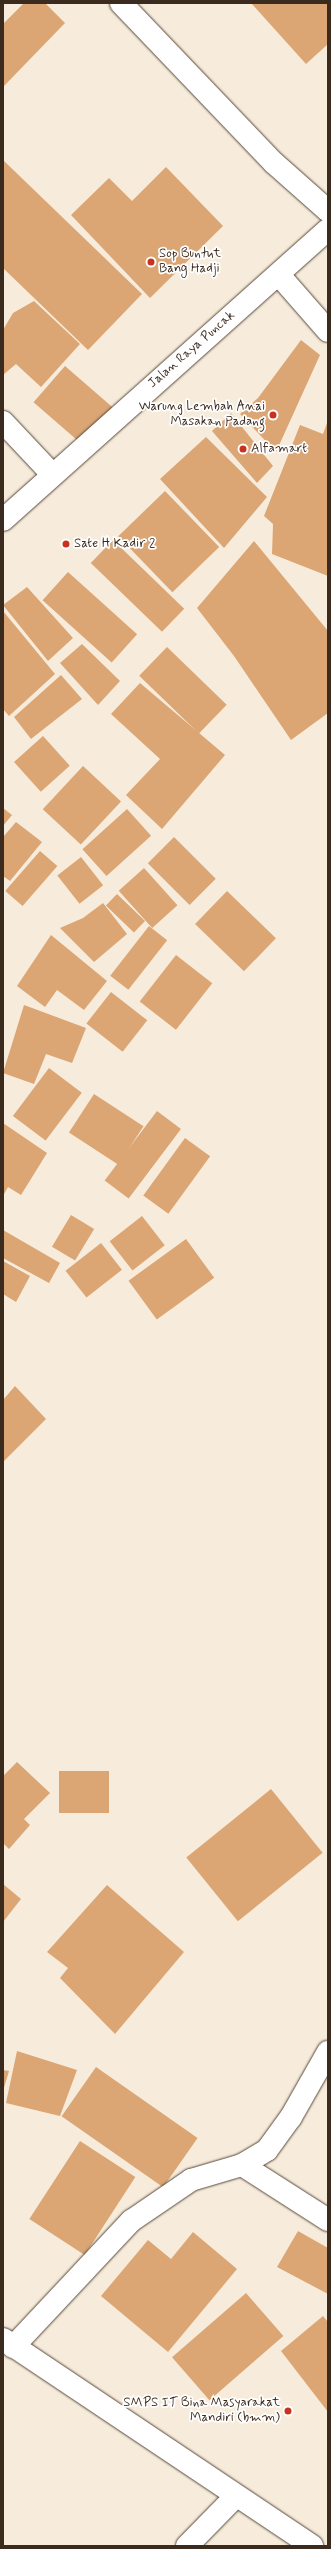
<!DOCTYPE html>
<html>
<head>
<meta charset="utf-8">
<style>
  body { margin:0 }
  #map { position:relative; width:331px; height:2549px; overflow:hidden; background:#f7ecdb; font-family:Mynerve,sans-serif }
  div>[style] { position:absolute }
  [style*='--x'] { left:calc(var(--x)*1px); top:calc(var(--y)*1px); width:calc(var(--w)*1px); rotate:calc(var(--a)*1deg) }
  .building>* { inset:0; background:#dba574; transform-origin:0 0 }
  .roads { filter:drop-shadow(0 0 1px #57473a) drop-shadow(0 0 1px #57473a) }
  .minor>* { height:22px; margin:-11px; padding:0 11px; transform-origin:11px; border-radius:11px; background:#fff }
  .highway>* { height:22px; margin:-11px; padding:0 11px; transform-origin:11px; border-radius:11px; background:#fff }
  .dots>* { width:11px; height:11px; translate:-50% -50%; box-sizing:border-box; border:2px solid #fff; border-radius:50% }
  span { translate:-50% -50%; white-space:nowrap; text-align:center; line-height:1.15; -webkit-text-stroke:3.5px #fff; paint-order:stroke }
  .poi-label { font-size:13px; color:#3b2a1e }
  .left { translate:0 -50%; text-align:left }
  .right { translate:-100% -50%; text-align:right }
  .street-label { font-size:13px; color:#3b2a1e }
  .frame { position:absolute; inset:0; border:4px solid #3b2a1e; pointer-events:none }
</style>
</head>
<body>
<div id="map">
  <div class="building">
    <i style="clip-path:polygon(24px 3px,45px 3px,65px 23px,3px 87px,3px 24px)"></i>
    <i style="clip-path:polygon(251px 3px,328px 3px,328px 44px,306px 64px)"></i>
    <i style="clip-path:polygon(3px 160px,142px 294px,88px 350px,3px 268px)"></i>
    <i style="clip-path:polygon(166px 167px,223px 226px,150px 298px,71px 215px,109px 178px,132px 201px)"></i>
    <i style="clip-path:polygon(34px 301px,80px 344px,41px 387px,16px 364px,3px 375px,3px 330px,13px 313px)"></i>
    <i style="clip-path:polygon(301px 340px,320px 355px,276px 452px,240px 414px,258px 398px)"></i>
    <i style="left:65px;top:366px;width:63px;height:48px;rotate:41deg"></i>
    <i style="clip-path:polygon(231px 413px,273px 466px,257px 483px,212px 431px)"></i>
    <i style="clip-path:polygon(327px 423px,328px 424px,328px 576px,272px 554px,273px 524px,264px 516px,300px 425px,323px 434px)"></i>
    <i style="clip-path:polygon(206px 437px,267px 497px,224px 548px,160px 479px)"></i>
    <i style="left:165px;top:491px;width:78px;height:65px;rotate:46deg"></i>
    <i style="left:113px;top:540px;width:99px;height:32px;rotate:44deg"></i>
    <i style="clip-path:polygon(254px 541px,328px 631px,328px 713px,291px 740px,234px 656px,197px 608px)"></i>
    <i style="left:68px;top:572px;width:93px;height:38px;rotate:42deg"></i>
    <i style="clip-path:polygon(27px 587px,73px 638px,48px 661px,3px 605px)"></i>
    <i style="clip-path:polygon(3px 611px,55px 674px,9px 716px,3px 709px)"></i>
    <i style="clip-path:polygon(82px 644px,120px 681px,98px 705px,60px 663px)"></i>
    <i style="left:167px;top:647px;width:83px;height:40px;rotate:44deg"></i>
    <i style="clip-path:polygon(61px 675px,82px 699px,31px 739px,14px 717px)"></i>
    <i style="clip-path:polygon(140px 683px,225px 755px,162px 829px,126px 795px,160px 759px,111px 714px)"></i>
    <i style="left:43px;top:736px;width:40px;height:39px;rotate:48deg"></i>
    <i style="left:83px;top:766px;width:52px;height:59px;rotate:43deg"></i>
    <i style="clip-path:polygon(3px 808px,12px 815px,3px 826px)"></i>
    <i style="left:127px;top:809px;width:36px;height:60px;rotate:48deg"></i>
    <i style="clip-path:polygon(16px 822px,42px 842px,10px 881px,3px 876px,3px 837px)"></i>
    <i style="left:174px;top:837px;width:59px;height:37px;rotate:45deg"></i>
    <i style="left:40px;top:851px;width:23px;height:53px;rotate:41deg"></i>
    <i style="left:81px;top:857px;width:36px;height:30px;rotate:52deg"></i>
    <i style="left:144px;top:868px;width:50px;height:34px;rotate:48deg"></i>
    <i style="left:227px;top:891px;width:68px;height:46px;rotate:44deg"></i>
    <i style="left:117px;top:894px;width:39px;height:16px;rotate:44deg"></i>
    <i style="clip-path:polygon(103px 903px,127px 934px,94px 962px,60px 928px,83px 918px)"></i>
    <i style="left:149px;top:926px;width:23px;height:63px;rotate:38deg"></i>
    <i style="clip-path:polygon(51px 935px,107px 981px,84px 1010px,57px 990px,45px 1007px,17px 986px)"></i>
    <i style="left:176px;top:955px;width:46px;height:59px;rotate:38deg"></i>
    <i style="left:111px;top:992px;width:46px;height:40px;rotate:38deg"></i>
    <i style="clip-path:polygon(24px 1005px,86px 1028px,72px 1063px,46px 1054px,34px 1084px,3px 1073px)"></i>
    <i style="left:49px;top:1068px;width:41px;height:60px;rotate:37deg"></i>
    <i style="left:94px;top:1094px;width:59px;height:46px;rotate:33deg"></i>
    <i style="left:157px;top:1111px;width:30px;height:87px;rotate:37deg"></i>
    <i style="clip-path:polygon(3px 1123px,47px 1153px,21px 1195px,8px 1187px,3px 1196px)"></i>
    <i style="left:185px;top:1138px;width:31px;height:71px;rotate:36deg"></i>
    <i style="left:71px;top:1215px;width:27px;height:37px;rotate:31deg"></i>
    <i style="left:142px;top:1216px;width:37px;height:41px;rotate:52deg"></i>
    <i style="clip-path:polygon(3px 1230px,60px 1263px,49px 1283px,3px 1258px)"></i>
    <i style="left:186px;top:1239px;width:48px;height:71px;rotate:54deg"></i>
    <i style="left:101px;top:1243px;width:34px;height:45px;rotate:52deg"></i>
    <i style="clip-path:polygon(3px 1261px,30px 1276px,16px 1302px,3px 1294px)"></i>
    <i style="clip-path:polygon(15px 1386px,46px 1419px,3px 1462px,3px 1400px)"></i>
    <i style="clip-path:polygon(17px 1762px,50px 1793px,24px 1819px,30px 1825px,9px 1849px,3px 1843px,3px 1776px)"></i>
    <i style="left:109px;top:1771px;width:42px;height:50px;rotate:90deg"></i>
    <i style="left:271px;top:1789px;width:82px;height:109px;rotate:51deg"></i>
    <i style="clip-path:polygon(3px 1884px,21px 1899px,3px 1922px)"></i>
    <i style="clip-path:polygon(107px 1885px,184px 1952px,115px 2034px,60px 1978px,68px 1968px,47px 1952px)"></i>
    <i style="clip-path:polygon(17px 2051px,77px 2070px,60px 2116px,6px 2103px)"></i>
    <i style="left:96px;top:2067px;width:124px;height:60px;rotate:35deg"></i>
    <i style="clip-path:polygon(3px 2070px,9px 2071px,3px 2091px)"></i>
    <i style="left:80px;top:2141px;width:66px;height:93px;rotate:33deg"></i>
    <i style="clip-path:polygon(298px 2231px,328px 2248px,328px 2294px,277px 2267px)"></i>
    <i style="clip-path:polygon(193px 2232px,237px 2269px,168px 2352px,101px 2296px,148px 2240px,171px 2259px)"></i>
    <i style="left:246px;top:2293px;width:57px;height:98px;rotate:49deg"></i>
    <i style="clip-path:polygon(323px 2316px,328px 2322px,328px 2412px,281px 2351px)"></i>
  </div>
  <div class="roads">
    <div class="minor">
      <i style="--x:121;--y:3;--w:221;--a:46.3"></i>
      <i style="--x:274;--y:163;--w:72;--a:41.6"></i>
      <i style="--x:279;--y:275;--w:74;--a:48.8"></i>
      <i style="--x:3;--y:422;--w:71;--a:46.7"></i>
      <i style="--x:242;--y:2165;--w:102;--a:32.6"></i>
      <i style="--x:3;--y:2339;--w:372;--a:33.8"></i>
      <i style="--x:13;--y:2347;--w:173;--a:-46.9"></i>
      <i style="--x:131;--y:2221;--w:73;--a:-34.3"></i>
      <i style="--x:191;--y:2180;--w:53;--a:-16.4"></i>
      <i style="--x:242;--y:2165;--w:29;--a:-31"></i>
      <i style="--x:267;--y:2150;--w:41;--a:-54"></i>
      <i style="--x:291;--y:2117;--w:75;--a:-60.4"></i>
      <i style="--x:187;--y:2546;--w:70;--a:-45.6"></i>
    </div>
    <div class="highway">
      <i style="--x:3;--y:520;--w:436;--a:-41.8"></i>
    </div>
  </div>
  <div class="dots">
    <i style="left:151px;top:262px;background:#c8321e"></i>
    <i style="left:273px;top:415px;background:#c8321e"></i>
    <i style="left:243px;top:449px;background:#c8321e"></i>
    <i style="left:66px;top:544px;background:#c8321e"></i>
    <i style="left:288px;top:2411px;background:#c8321e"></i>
  </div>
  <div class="poi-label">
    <span class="left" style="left:159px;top:262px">Sop Buntut<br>Bang Hadji</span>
    <span class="right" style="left:265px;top:415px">Warung Lembah Anai<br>Masakan Padang</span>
    <span class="left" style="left:251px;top:449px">Alfamart</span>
    <span class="left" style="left:74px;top:544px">Sate H Kadir 2</span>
    <span class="right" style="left:280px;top:2411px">SMPS IT Bina Masyarakat<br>Mandiri (bmm)</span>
  </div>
  <div class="street-label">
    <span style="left:192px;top:350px;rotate:-41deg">Jalan Raya Puncak</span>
  </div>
  <div class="frame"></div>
</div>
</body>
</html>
